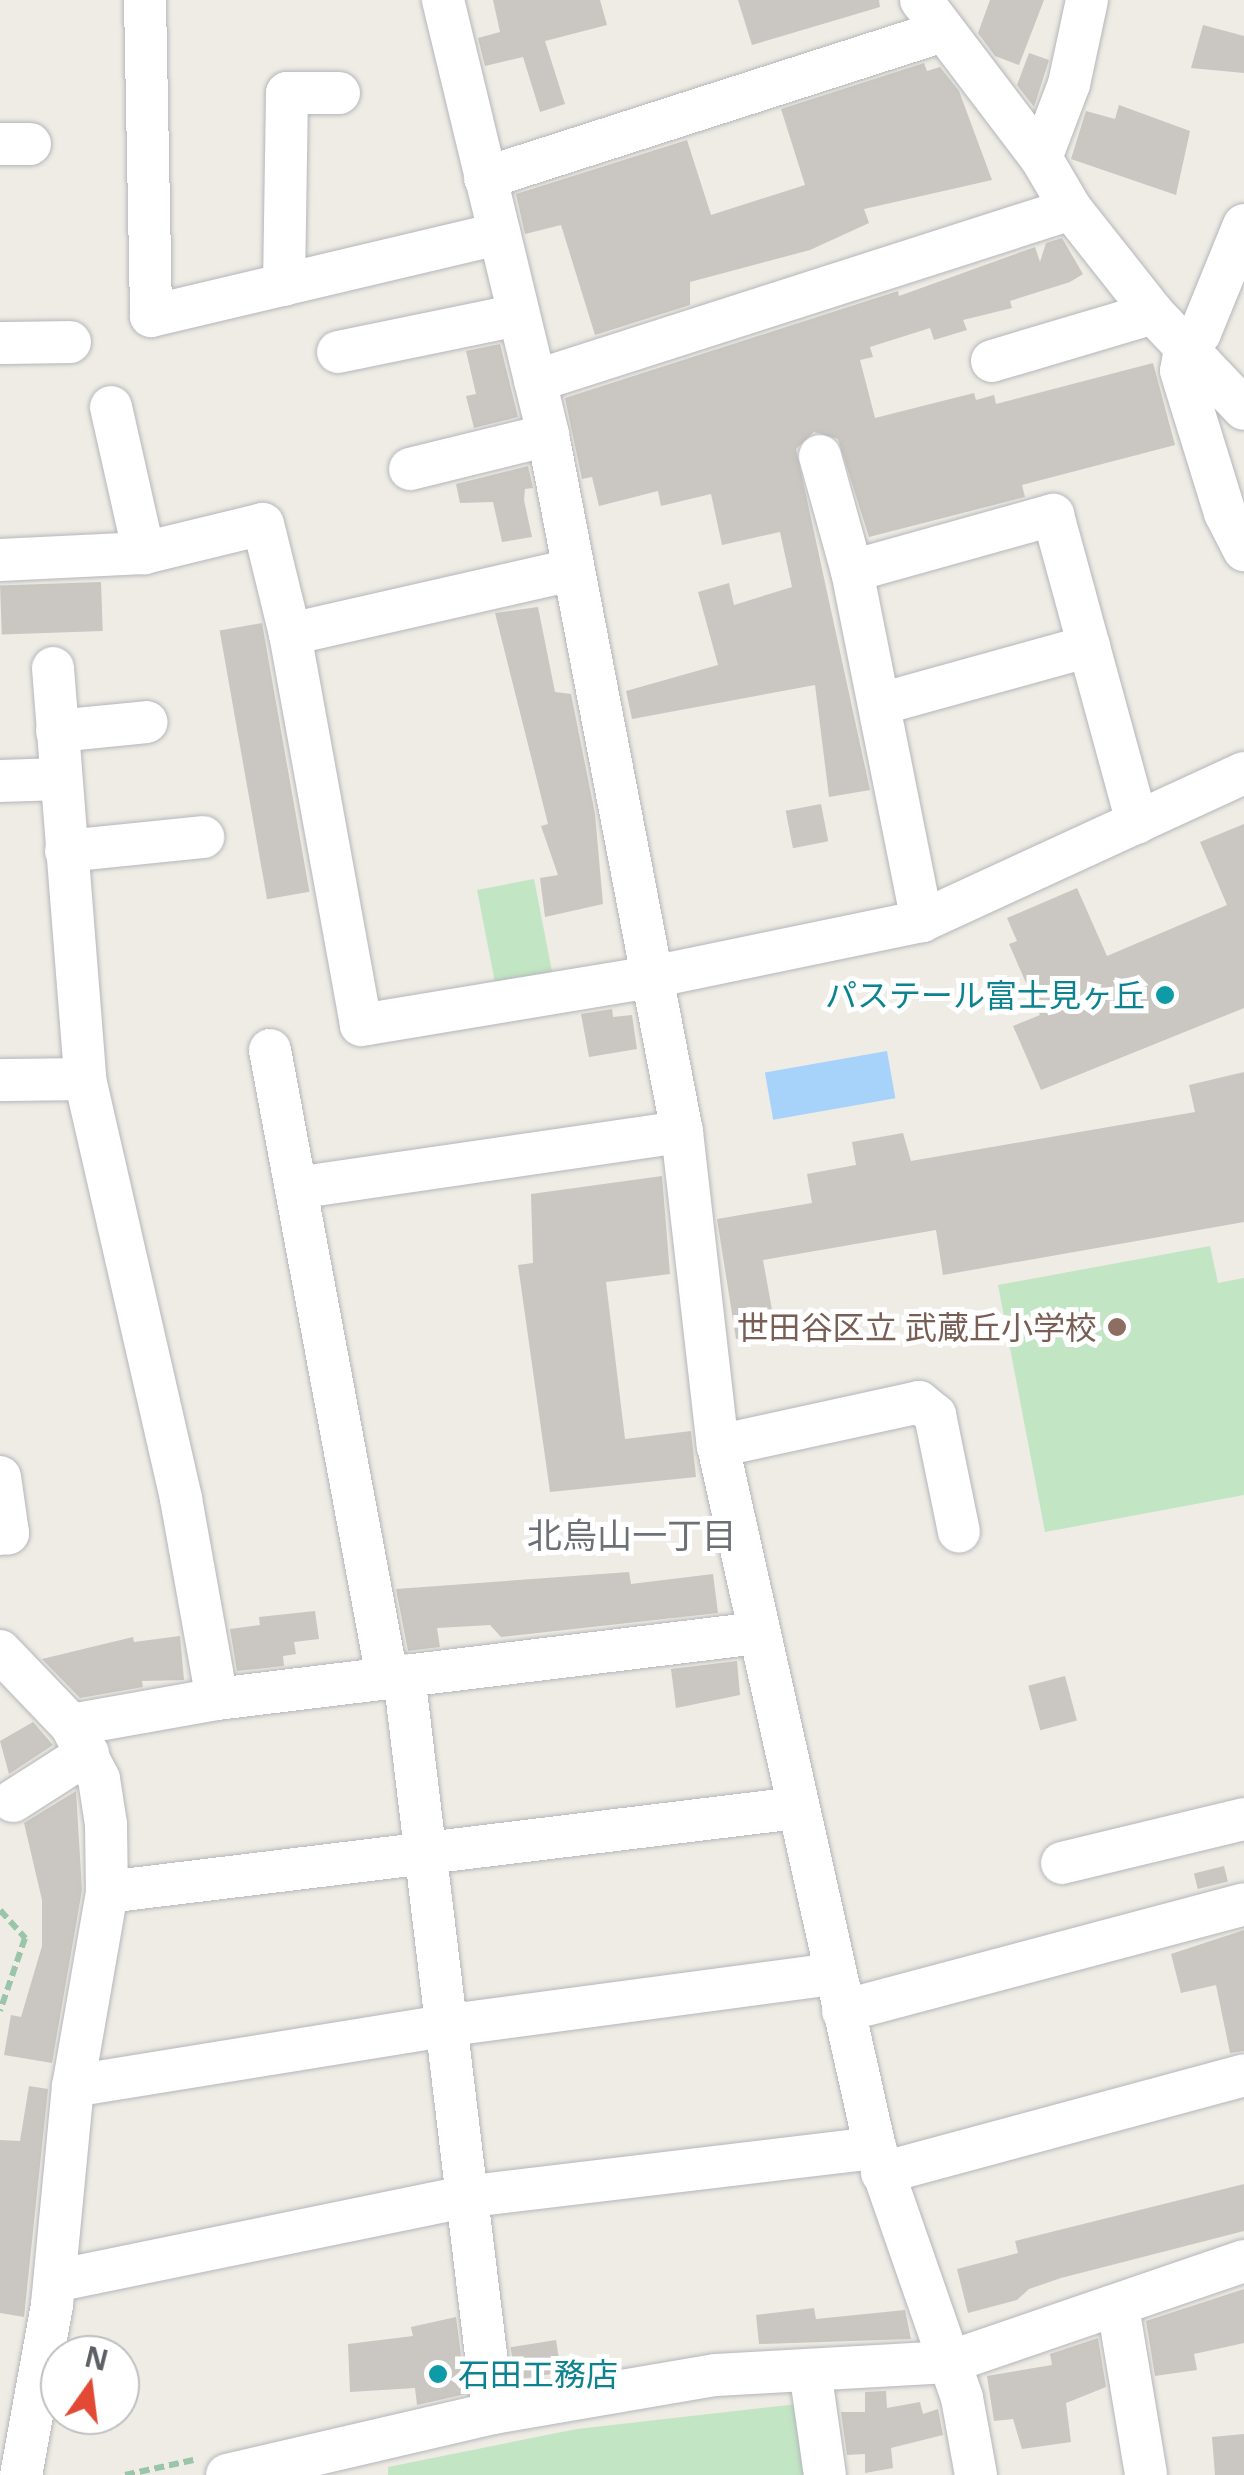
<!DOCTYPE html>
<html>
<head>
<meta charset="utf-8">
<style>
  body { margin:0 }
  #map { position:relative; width:1244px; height:2475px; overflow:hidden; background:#eeece4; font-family:"Noto Sans","Noto Sans JP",sans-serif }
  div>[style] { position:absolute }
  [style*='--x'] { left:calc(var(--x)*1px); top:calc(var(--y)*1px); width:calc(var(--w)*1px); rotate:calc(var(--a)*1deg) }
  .green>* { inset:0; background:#c2e5c3; transform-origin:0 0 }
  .water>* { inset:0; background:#a7d3fb; transform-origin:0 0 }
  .building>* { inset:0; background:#cac6c1; transform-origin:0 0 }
  .path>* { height:6px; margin-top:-3px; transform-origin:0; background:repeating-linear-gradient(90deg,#9bc5a9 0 10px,transparent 0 15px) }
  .roads { filter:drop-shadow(0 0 2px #b5b6bb) drop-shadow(0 0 2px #b5b6bb) }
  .minor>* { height:42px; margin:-21px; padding:0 21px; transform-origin:21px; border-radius:21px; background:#fff }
  .dots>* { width:28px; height:28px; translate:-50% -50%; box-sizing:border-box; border:5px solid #fff; border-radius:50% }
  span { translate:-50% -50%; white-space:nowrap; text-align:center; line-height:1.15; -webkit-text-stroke:10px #fff; paint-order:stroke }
  .culture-label { font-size:32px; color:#0d838f }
  .right { translate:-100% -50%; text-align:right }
  .left { translate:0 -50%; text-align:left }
  .education-label { font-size:32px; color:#785e54 }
  .neighbourhood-label { font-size:35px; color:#6d7176 }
  .north { position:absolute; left:40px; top:2335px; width:100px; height:100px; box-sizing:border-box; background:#fff; border:2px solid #bebfc1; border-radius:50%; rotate:14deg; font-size:28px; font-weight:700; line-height:40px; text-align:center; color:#5c5f64 }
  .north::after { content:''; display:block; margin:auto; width:35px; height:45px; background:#e24a36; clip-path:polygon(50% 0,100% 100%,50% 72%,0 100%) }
</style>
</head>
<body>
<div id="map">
  <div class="green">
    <i style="left:534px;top:879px;width:98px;height:58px;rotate:79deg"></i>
    <i style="clip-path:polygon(1210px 1246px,1218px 1283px,1244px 1278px,1244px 1495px,1045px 1532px,998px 1285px)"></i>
    <i style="clip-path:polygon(798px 2404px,812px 2475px,388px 2475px,388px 2467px,577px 2429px)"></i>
  </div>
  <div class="water">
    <i style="left:887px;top:1051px;width:48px;height:124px;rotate:80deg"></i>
  </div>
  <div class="building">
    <i style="clip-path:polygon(493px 0,600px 0,607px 25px,545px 41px,565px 104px,540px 112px,523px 57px,485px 66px,478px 38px,500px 32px)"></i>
    <i style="clip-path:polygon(738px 0,879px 0,880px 7px,752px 45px)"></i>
    <i style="clip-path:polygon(990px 0,1044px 0,1019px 65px,995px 56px,978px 33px)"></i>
    <i style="clip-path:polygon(1203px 25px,1244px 36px,1244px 73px,1191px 68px)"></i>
    <i style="clip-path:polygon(1029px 53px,1049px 60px,1034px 107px,1017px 85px)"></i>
    <i style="clip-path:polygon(924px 63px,927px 71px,940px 67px,959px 91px,992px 180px,864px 209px,869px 223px,810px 250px,690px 282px,690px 305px,595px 335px,561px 225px,525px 234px,516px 194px,687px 140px,711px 215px,805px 185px,781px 109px)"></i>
    <i style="clip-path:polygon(1119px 105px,1190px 131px,1176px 195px,1071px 159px,1086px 111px,1115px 119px)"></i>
    <i style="clip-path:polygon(1062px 238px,1083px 274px,1070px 282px,1010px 301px,1012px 308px,963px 320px,967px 330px,934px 340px,930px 328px,870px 347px,873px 357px,860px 360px,875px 418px,974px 393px,976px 400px,994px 395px,996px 404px,1153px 363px,1175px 445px,1022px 485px,1025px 497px,869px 537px,838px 439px,814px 432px,796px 449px,870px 790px,829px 797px,815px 685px,632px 719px,626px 691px,718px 665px,698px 592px,729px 583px,734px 605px,792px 587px,780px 532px,722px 545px,711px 494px,661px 506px,658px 491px,599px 506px,592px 477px,582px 479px,565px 398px,898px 291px,899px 296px,1035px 247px,1040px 262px,1046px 243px)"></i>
    <i style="clip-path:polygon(500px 344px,518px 417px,474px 428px,466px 396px,476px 394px,466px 351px)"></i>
    <i style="clip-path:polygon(528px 466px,533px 488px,525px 489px,524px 500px,532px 537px,502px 542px,493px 502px,460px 503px,456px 484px)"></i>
    <i style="left:101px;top:582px;width:49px;height:101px;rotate:88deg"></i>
    <i style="clip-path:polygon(538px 607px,555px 692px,571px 694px,595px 814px,603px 904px,545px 917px,540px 878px,558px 875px,541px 826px,548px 824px,495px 613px)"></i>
    <i style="left:262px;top:623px;width:273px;height:43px;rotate:80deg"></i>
    <i style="left:821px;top:804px;width:38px;height:36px;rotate:79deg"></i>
    <i style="clip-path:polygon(1244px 824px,1244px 1008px,1041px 1090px,1013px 1026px,1040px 1015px,1009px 944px,1017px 941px,1007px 918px,1077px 888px,1107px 956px,1227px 905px,1200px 842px)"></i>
    <i style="clip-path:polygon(612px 1009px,613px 1017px,632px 1015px,637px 1049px,589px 1057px,581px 1014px)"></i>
    <i style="clip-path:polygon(1244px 1072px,1244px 1222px,943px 1275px,936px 1230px,763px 1260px,776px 1332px,736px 1339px,717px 1219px,812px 1203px,807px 1174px,856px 1165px,852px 1142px,903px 1133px,911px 1161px,1195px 1112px,1189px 1085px)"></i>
    <i style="clip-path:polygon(662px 1176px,670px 1274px,606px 1282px,625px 1439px,691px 1431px,696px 1477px,550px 1492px,518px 1265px,533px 1263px,531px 1194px)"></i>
    <i style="clip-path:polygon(629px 1572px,631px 1584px,713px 1574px,718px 1613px,501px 1637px,490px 1625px,437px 1628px,440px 1647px,408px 1651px,396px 1589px)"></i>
    <i style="clip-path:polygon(315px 1611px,319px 1639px,294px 1642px,296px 1654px,283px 1656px,284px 1666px,237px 1671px,230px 1629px,260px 1625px,259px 1617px)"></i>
    <i style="clip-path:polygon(180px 1636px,184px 1680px,142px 1681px,143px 1687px,80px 1698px,42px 1659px,133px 1637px,134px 1642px)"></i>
    <i style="clip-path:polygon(737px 1661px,740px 1695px,676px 1708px,671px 1669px)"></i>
    <i style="left:1065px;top:1676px;width:46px;height:38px;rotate:75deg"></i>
    <i style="clip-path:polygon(33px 1722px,53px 1745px,9px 1774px,0 1741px)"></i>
    <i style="clip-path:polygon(76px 1791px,82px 1890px,52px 2063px,4px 2055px,11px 2015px,21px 2017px,42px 1946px,42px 1900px,24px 1823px)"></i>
    <i style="left:1224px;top:1866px;width:16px;height:31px;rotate:76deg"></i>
    <i style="clip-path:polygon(1244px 1930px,1244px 2051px,1230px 2053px,1216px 1985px,1181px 1993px,1171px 1954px)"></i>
    <i style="clip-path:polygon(29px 2086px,48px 2089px,24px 2317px,0 2313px,0 2140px,20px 2141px)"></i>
    <i style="clip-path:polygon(1244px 2184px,1244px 2231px,1061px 2278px,1029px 2289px,1017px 2300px,968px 2313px,957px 2269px,1018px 2253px,1015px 2241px)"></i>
    <i style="clip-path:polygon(1244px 2289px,1244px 2343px,1194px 2354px,1197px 2370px,1155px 2376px,1146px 2321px)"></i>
    <i style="clip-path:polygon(814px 2308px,816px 2319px,905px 2310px,911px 2339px,759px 2344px,756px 2315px)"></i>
    <i style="clip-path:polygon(456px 2317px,466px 2394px,417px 2405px,415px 2388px,350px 2392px,348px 2344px,413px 2336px,411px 2327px)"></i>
    <i style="clip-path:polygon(1098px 2338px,1106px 2387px,1066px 2403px,1071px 2442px,1022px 2449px,1013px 2419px,994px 2421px,987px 2376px,1052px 2365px,1050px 2354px)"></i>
    <i style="left:556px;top:2340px;width:33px;height:46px;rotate:81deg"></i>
    <i style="clip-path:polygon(886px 2391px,887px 2408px,920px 2402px,923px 2414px,938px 2409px,943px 2435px,891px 2448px,893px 2468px,865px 2473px,865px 2454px,847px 2455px,841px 2412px,865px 2412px,865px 2392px)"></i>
    <i style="clip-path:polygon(1244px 2434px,1244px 2475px,1215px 2475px,1212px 2437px)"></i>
  </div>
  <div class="path">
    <i style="--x:0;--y:1910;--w:38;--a:48"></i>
    <i style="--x:25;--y:1938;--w:77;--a:108.9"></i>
    <i style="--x:125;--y:2475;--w:70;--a:-12.4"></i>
  </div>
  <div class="roads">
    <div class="minor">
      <i style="--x:145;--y:0;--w:316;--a:88.9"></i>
      <i style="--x:151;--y:316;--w:358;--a:-13.3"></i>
      <i style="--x:443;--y:0;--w:447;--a:76.4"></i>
      <i style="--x:548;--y:435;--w:710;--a:79.12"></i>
      <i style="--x:682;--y:1132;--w:316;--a:83.5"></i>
      <i style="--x:718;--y:1446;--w:719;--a:77.39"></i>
      <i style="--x:875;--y:2148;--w:265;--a:70.8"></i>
      <i style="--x:962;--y:2398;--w:78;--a:79.7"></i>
      <i style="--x:921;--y:0;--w:198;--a:52.8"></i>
      <i style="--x:1041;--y:158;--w:59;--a:59.5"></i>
      <i style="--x:1071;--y:209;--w:132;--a:51.7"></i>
      <i style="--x:1153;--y:313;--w:132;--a:46.5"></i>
      <i style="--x:0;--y:144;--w:30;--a:0"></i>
      <i style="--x:1041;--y:158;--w:79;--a:-69.3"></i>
      <i style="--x:1069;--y:84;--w:86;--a:-77.9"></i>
      <i style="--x:485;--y:178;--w:481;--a:-17.8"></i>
      <i style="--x:1244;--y:225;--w:117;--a:112.2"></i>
      <i style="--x:1200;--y:333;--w:22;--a:133"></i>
      <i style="--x:1185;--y:349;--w:22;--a:100"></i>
      <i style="--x:1181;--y:371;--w:149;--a:72.8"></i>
      <i style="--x:1225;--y:513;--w:42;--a:62.8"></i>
      <i style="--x:284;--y:285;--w:192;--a:-89.1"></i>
      <i style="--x:287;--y:93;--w:52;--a:0"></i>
      <i style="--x:0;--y:343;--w:70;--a:-0.8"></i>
      <i style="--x:338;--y:352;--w:184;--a:-11.6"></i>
      <i style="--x:992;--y:361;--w:168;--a:-16.6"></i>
      <i style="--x:535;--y:381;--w:563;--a:-17.79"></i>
      <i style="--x:111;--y:407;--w:150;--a:77.3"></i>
      <i style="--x:820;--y:456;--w:119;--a:74.5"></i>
      <i style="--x:852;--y:571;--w:357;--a:78.7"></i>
      <i style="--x:410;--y:469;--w:142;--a:-13.8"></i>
      <i style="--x:0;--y:560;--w:144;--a:-2.8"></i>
      <i style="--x:144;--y:553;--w:122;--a:-13.7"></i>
      <i style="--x:263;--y:524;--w:113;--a:76.2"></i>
      <i style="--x:290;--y:634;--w:397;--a:79.7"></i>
      <i style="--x:361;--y:1025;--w:295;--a:-9.4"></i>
      <i style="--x:652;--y:977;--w:276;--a:-11.7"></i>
      <i style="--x:922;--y:921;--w:354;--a:-24.7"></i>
      <i style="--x:852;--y:571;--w:209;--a:-15.6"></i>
      <i style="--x:1053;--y:515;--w:319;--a:74.7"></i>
      <i style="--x:290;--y:634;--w:288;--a:-12.8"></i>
      <i style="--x:53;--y:668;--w:412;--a:85.5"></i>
      <i style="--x:85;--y:1079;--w:431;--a:77.1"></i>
      <i style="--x:181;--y:1499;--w:203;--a:79.8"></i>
      <i style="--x:880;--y:704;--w:217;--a:-15.5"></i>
      <i style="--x:57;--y:731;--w:90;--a:-5.7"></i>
      <i style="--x:0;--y:781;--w:61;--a:-1.9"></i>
      <i style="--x:66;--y:851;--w:138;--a:-5.8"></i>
      <i style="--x:270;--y:1050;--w:638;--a:79.43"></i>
      <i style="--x:0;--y:1080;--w:85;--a:-0.7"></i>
      <i style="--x:296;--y:1188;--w:390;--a:-8.3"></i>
      <i style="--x:718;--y:1446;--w:206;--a:-12.3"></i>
      <i style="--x:919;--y:1402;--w:21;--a:39"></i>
      <i style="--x:935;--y:1415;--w:119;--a:78.4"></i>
      <i style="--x:0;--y:1477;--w:57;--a:81.9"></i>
      <i style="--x:8;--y:1533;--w:8;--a:173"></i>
      <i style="--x:0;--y:1651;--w:103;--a:46.2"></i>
      <i style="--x:71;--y:1725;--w:61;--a:62.6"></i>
      <i style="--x:99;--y:1779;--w:46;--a:81.2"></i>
      <i style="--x:106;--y:1824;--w:68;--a:89.2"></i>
      <i style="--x:107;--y:1892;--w:197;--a:99.9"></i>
      <i style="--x:73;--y:2086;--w:220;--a:95.5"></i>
      <i style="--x:52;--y:2305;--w:173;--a:100.3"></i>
      <i style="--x:404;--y:1675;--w:743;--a:83.12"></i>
      <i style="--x:71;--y:1725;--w:148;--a:-10.1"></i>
      <i style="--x:217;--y:1699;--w:545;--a:-6.96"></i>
      <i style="--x:13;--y:1801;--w:89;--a:-32.6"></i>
      <i style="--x:1062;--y:1863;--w:187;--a:-13.6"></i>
      <i style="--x:107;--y:1892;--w:694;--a:-6.95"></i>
      <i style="--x:843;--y:2011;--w:415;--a:-14.9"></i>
      <i style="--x:73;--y:2086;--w:375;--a:-9.2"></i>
      <i style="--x:443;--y:2026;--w:393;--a:-7.6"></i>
      <i style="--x:882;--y:2173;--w:375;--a:-15.1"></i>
      <i style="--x:55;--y:2281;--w:417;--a:-11.6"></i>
      <i style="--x:463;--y:2197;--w:415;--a:-6.8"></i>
      <i style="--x:1118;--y:2307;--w:170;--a:80.5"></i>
      <i style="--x:810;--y:2370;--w:106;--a:81.9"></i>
      <i style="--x:227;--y:2475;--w:273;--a:-13.1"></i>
      <i style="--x:493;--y:2413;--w:226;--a:-9.7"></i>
      <i style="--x:716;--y:2375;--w:233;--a:-3.2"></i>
      <i style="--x:949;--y:2362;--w:312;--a:-18.9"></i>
    </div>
  </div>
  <div class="dots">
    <i style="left:1165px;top:995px;background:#0f9aa8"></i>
    <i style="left:1117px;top:1327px;background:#8d6e63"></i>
    <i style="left:438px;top:2374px;background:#0f9aa8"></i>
  </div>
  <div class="culture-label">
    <span class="right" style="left:1145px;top:995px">パステール富士見ヶ丘</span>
    <span class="left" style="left:458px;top:2374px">石田工務店</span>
  </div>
  <div class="education-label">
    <span class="right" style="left:1097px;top:1327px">世田谷区立 武蔵丘小学校</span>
  </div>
  <div class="neighbourhood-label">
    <span style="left:632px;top:1535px">北烏山一丁目</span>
  </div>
  <div class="north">N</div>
</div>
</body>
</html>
